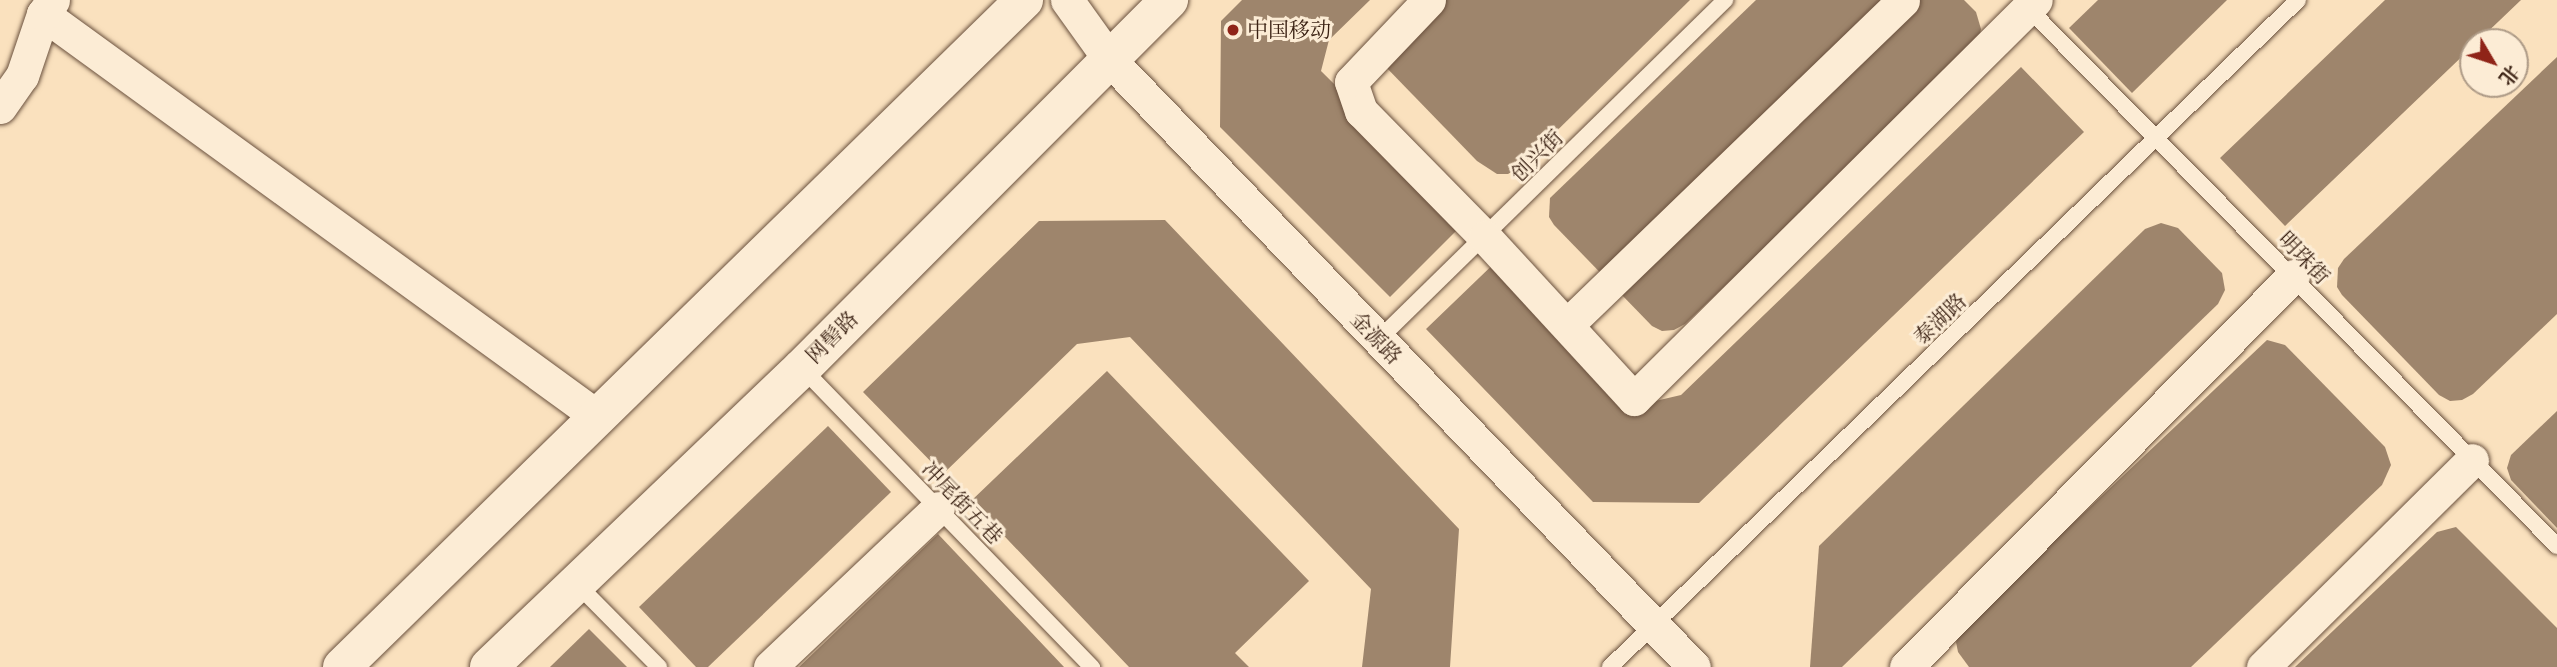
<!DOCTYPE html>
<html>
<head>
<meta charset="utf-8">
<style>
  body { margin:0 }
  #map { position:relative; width:2557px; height:667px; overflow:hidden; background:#fae1be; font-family:"Libre Caslon Text","Noto Serif SC",serif }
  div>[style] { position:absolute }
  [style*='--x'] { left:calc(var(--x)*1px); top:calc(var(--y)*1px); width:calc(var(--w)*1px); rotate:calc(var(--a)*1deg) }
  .building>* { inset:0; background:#9e856c }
  .roads { filter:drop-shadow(0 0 2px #6a513e) drop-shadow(0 0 2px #6a513e) }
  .lane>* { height:16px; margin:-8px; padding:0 8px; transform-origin:8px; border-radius:8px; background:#fcecd5 }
  .street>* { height:33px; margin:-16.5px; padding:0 16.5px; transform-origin:16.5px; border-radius:16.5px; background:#fcecd5 }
  .secondary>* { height:38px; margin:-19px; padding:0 19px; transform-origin:19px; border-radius:19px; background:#fcecd5 }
  .dots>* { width:19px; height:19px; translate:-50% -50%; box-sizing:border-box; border:4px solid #fcecd5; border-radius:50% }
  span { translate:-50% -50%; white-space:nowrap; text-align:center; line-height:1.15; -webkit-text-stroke:6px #fcecd5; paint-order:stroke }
  .poi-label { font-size:21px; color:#3a2113 }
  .left { translate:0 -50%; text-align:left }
  .street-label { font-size:21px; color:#3a2113 }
  .north { position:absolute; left:2459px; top:28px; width:70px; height:70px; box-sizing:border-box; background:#fcecd5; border:2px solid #ae9b87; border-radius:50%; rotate:129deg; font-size:19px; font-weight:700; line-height:28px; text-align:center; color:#3a2113 }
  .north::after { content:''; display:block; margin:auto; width:24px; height:32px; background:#8f2418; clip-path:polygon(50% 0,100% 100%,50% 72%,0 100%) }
</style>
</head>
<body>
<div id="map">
  <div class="building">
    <i style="clip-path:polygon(1242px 0,1370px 0,1329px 40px,1321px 71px,1469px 218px,1390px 297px,1220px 127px,1221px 21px)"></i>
    <i style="clip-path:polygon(1423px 0,1690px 0,1520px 167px,1508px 174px,1497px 174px,1477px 161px,1381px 62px)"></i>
    <i style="clip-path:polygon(1756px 0,1964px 0,1976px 12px,1981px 29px,1979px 40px,1973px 50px,1685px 324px,1674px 330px,1662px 331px,1652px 326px,1554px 225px,1549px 217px,1550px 198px)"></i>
    <i style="clip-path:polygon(2098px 0,2227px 0,2132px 93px,2069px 28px)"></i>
    <i style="clip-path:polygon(2385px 0,2521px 0,2477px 42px,2473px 42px,2473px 46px,2285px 226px,2220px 158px)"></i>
    <i style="clip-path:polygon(2557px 57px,2557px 314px,2473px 394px,2462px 400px,2450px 401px,2439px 395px,2342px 295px,2337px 287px,2338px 268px,2344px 259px)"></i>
    <i style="clip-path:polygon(2021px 67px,2084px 132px,1699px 503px,1593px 502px,1426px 329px,1506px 252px,1651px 402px,1681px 395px)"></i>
    <i style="clip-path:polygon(1165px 220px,1459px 529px,1450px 667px,1362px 667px,1371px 589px,1130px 337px,1077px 344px,943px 474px,863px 392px,1039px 221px)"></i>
    <i style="clip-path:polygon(2161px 223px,2178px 228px,2222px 273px,2225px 290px,2218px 304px,1842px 667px,1810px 667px,1819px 546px,2145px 229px)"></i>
    <i style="clip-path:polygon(2267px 340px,2285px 345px,2385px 447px,2391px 465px,2382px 485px,2191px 667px,1969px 667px,1958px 652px,1956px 642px,1965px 625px)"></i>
    <i style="clip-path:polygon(1107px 371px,1309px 581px,1235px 653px,1249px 667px,1129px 667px,971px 501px)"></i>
    <i style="clip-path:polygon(2557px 411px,2557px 528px,2511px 480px,2507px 468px,2511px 455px)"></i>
    <i style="clip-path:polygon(828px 426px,891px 492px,708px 667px,696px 667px,639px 607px)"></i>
    <i style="clip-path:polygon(2456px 527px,2557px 628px,2557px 667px,2295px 667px,2437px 532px)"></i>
    <i style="clip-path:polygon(938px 534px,1064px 667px,799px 667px)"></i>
    <i style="clip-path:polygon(589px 629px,627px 667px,550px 667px)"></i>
  </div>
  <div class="roads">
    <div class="lane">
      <i style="--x:2024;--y:4;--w:760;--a:45.48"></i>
      <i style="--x:1378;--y:340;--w:486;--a:-44.4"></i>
      <i style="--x:802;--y:368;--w:417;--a:45.9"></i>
      <i style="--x:576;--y:583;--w:118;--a:45.3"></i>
      <i style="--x:1610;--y:667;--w:958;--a:-44.11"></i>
    </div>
    <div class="street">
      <i style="--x:1067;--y:0;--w:74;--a:54.4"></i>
      <i style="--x:1110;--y:60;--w:842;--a:46.11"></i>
      <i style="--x:1429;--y:0;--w:113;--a:133.6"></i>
      <i style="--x:1351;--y:82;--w:31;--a:71"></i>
      <i style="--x:1361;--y:111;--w:177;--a:45.5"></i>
      <i style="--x:1485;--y:237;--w:220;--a:47.4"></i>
      <i style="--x:1634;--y:399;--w:566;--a:-44.79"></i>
      <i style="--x:43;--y:14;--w:686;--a:35.98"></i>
      <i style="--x:0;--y:107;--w:38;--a:-55"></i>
      <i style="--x:22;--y:76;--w:65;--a:-71.3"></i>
      <i style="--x:43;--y:14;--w:17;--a:-54"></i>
      <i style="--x:1567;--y:325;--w:467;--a:-44"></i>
      <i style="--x:770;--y:667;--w:231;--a:-43.4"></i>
      <i style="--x:1906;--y:667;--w:550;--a:-45.29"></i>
      <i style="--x:2263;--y:667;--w:294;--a:-44.7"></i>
    </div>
    <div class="secondary">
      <i style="--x:342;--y:667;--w:954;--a:-44.36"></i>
      <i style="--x:489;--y:667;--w:433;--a:-43.7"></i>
      <i style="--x:802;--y:368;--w:520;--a:-45.08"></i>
    </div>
  </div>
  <div class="dots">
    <i style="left:1233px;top:30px;background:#8f2418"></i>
  </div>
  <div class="poi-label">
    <span class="left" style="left:1247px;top:30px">中国移动</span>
  </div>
  <div class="street-label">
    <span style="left:1537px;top:156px;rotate:-45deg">创兴街</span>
    <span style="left:2304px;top:258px;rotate:46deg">明珠街</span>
    <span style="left:1940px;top:319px;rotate:-44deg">泰湖路</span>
    <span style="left:832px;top:337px;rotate:-45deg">网髻路</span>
    <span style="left:1376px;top:338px;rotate:46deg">金源路</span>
    <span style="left:962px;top:503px;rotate:46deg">冲尾街五巷</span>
  </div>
  <div class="north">北</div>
</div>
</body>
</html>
